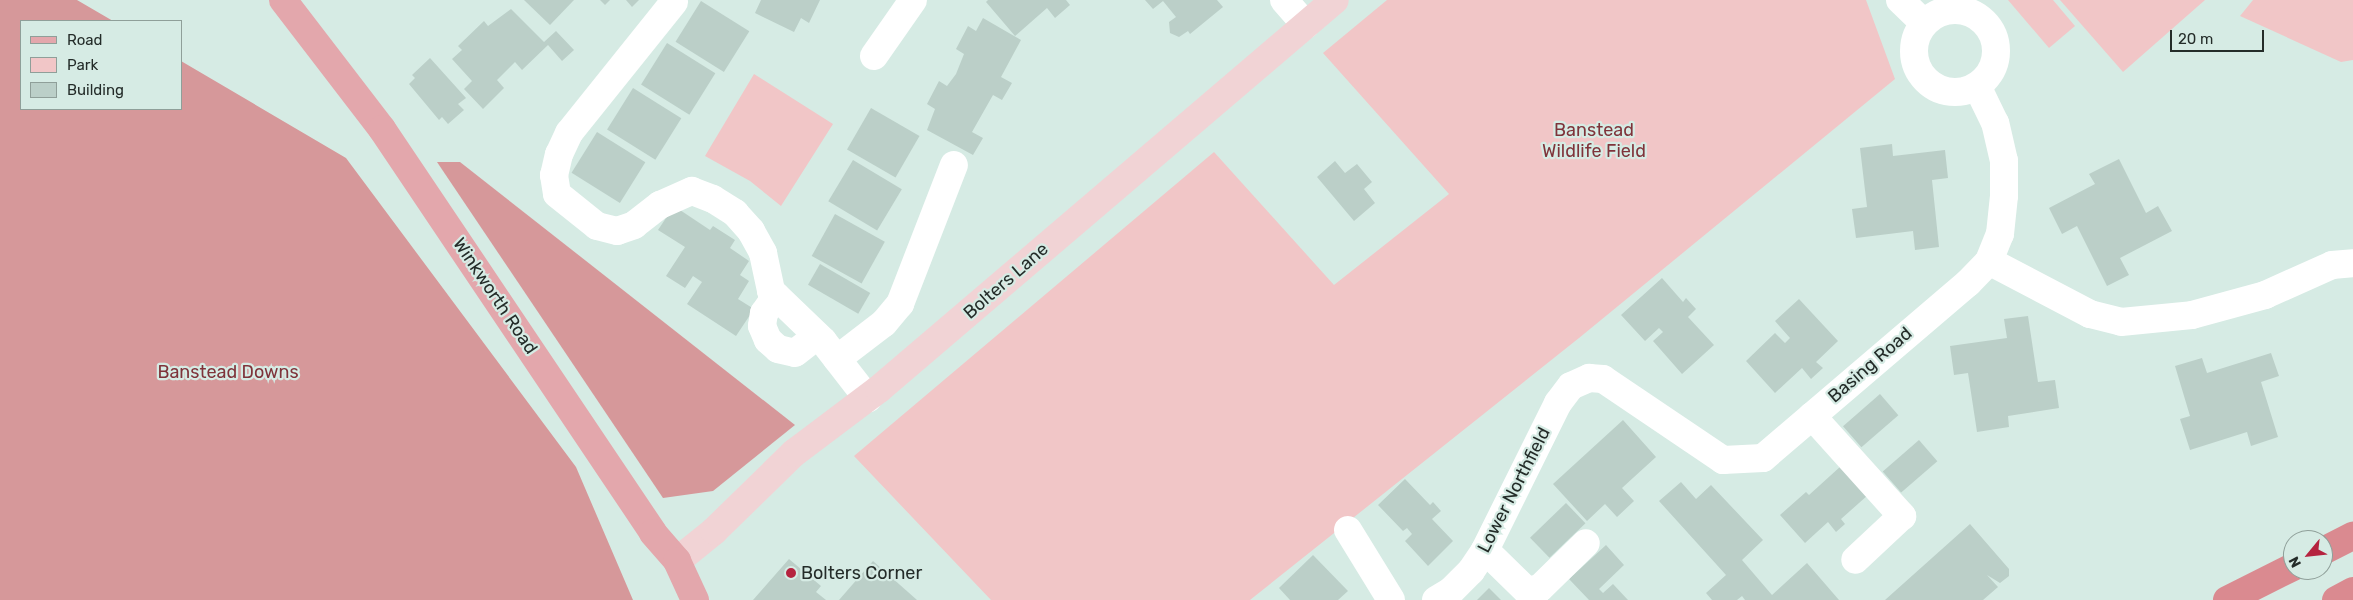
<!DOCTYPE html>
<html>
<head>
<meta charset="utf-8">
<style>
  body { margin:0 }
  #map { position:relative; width:2353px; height:600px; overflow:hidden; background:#d6ebe4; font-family:Rubik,sans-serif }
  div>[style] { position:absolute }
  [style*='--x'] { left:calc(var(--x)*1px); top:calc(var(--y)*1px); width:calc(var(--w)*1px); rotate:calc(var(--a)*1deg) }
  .green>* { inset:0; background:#f1c6c7 }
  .forest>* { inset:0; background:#d6989a }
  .building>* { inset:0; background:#bbcfc8; transform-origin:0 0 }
  .minor>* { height:28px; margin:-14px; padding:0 14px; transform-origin:14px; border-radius:14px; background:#fff }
  .minor>.ring { margin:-14px; padding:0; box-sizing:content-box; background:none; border:28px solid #fff; border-radius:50% }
  .secondary>* { height:28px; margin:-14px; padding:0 14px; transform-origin:14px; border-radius:14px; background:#f1d3d5 }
  .primary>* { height:28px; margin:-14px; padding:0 14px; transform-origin:14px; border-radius:14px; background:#e3a7ac }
  .trunk>* { height:28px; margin:-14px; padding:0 14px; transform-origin:14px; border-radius:14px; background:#da8a90 }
  .dots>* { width:14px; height:14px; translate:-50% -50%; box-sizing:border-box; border:2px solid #d6ebe4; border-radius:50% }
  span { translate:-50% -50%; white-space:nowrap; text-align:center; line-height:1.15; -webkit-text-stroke:4.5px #d6ebe4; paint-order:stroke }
  .park-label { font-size:18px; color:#7f333a }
  .street-label { font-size:18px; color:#242c29 }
  .poi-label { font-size:18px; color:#242c29 }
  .left { translate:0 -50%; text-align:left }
  .legend { position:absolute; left:20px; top:20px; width:162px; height:90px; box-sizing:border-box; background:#d6ebe4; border:1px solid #8f9f99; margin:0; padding:6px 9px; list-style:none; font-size:15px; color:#242c29 }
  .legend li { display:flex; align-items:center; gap:10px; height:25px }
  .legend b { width:25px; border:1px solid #8f9f99 }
  .north { position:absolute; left:2283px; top:530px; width:50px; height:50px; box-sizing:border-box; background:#d6ebe4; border:1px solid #8f9f99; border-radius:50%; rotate:242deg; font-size:14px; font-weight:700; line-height:20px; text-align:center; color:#242c29 }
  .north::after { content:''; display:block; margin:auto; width:18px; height:22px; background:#b5233f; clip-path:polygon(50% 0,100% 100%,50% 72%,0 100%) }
  .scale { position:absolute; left:2170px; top:30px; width:94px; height:22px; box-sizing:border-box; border:2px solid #242c29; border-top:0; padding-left:6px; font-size:15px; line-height:18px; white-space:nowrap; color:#242c29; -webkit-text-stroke:4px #d6ebe4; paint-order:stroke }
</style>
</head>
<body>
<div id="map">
  <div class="green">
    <i style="clip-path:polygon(1387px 0,1866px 0,1895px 79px,1579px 338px,1250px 600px,991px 600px,854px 456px,1214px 152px,1334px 285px,1449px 194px,1323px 53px)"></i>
    <i style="clip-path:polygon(2008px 0,2053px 0,2075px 26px,2049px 48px)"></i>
    <i style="clip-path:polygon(2060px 0,2205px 0,2123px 72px)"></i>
    <i style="clip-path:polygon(2253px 0,2353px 0,2353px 60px,2341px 62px,2240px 16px)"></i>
    <i style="clip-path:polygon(754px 74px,833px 124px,781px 206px,750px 181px,705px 156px)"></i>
  </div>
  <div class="forest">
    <i style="clip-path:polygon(0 0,77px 0,113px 21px,21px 21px,21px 109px,181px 109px,181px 61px,346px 158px,576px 467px,633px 600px,0 600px)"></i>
    <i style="clip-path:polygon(437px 162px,460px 162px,795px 425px,713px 491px,663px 498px)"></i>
  </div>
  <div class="building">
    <i style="clip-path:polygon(524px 0,574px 0,550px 25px)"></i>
    <i style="clip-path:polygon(600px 0,610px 0,605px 5px)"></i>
    <i style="clip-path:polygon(626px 0,639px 0,632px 7px)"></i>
    <i style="clip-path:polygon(761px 0,820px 0,809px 23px,801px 18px,794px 32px,755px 13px)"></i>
    <i style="clip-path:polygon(988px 0,1066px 0,1070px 5px,1055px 18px,1047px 8px,1015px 36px,986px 2px)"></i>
    <i style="clip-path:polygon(1145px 0,1217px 0,1223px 7px,1190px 34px,1188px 31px,1179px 37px,1170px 33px,1169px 22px,1176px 17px,1163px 1px,1153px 9px)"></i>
    <i style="left:701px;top:1px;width:57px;height:48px;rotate:32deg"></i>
    <i style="clip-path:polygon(511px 9px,544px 42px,556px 31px,574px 50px,562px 61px,548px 45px,522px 70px,515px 62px,497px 80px,504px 88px,483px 109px,464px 89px,472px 81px,452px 59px,462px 50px,458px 46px,484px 21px,488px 26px)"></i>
    <i style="clip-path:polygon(983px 18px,1021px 40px,1001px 77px,1012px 83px,1002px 100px,993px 95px,972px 132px,983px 138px,973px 155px,927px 130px,935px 109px,927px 104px,939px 81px,947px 86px,956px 74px,964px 54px,956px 49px,968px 26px,976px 31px)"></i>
    <i style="left:667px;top:43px;width:57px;height:49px;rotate:32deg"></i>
    <i style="clip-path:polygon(430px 58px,466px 98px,458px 104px,464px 110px,448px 124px,442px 117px,439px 120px,409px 84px,415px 78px,412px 75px)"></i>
    <i style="left:633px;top:88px;width:57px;height:49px;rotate:32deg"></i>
    <i style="left:871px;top:108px;width:56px;height:48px;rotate:30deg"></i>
    <i style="left:597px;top:132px;width:57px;height:48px;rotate:32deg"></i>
    <i style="clip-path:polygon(1892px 144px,1893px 156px,1945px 150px,1948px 178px,1932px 180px,1939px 247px,1915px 250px,1913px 231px,1856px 238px,1852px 209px,1867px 207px,1860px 148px)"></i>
    <i style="clip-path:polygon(2119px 159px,2146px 213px,2158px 206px,2172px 231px,2120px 258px,2129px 275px,2107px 286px,2077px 226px,2062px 234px,2049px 208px,2095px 184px,2089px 174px)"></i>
    <i style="left:853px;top:160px;width:57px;height:48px;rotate:31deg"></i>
    <i style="clip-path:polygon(1335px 161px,1345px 173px,1357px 164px,1372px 182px,1364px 189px,1375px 203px,1354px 221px,1317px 177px)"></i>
    <i style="clip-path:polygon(674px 206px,710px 230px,713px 226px,735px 240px,730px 248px,749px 261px,740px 275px,749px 281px,738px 299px,754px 309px,736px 336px,687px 304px,702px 282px,693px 276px,685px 288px,666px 276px,685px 247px,658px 230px)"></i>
    <i style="left:835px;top:214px;width:57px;height:48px;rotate:29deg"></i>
    <i style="left:820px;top:264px;width:58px;height:24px;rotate:30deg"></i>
    <i style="clip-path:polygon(1662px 278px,1683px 302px,1686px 298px,1696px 309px,1688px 317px,1714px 345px,1682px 374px,1653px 341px,1663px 332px,1659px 328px,1645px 341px,1621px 315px)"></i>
    <i style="clip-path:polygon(1799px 299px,1838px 341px,1816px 362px,1823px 368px,1811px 379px,1802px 368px,1775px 393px,1746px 361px,1775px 333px,1785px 343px,1790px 338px,1775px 321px)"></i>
    <i style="clip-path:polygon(2028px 316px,2038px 382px,2055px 380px,2059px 408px,2008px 416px,2009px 427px,1977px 432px,1968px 373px,1954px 375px,1950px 346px,2007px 338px,2004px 319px)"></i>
    <i style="clip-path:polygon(2271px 353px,2279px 376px,2261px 382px,2278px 437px,2251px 446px,2247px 432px,2190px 450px,2180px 419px,2190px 416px,2175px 366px,2202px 358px,2207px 373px)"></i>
    <i style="left:1880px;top:394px;width:28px;height:49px;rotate:49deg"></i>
    <i style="clip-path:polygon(1623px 420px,1656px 457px,1622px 488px,1634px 501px,1617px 517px,1605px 504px,1587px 521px,1553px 484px)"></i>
    <i style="left:1919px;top:440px;width:28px;height:48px;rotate:49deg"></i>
    <i style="clip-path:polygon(1841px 466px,1868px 495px,1841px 519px,1845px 524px,1836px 532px,1828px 522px,1805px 543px,1780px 515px,1806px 492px,1809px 495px)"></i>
    <i style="clip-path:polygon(1405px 479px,1430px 505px,1433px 502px,1441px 511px,1432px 519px,1453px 541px,1428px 566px,1405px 541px,1412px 534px,1407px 528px,1403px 531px,1378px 505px)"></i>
    <i style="clip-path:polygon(1681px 482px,1696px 499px,1711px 485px,1763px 540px,1742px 560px,1772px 595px,1807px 563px,1839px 600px,1745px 600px,1742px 596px,1737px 600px,1712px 600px,1706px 593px,1726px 575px,1659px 501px)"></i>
    <i style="left:1566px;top:503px;width:28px;height:50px;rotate:46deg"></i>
    <i style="clip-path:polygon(1970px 524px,2009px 569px,2009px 576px,2000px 583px,1987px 575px,1998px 587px,1983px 600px,1885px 600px)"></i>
    <i style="clip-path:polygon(1606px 545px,1624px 565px,1599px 589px,1603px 593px,1613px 584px,1628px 600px,1589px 600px,1569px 579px)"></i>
    <i style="clip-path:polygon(1313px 555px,1348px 591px,1338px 600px,1290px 600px,1279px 588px)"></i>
    <i style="clip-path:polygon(789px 559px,821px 586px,816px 592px,826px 600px,753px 600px)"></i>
    <i style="clip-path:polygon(873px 561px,917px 600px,839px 600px)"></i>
    <i style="clip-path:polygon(1489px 588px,1501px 600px,1477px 600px)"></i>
  </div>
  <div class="minor">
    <i style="--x:1284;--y:0;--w:33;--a:49"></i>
    <i style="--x:1900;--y:0;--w:32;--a:44"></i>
    <i style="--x:674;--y:2;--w:168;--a:128.7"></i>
    <i style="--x:569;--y:133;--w:23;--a:115"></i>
    <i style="--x:559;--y:154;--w:22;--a:103"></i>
    <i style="--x:554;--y:175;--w:19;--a:81"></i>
    <i style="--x:557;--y:194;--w:51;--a:38.7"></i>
    <i style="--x:597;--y:226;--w:21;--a:14"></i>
    <i style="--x:617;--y:231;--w:18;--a:-19"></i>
    <i style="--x:634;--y:225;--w:33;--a:-38"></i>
    <i style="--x:660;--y:205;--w:35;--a:-24"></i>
    <i style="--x:692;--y:191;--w:22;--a:21"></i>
    <i style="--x:713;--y:199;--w:26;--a:32"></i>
    <i style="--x:735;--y:213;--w:24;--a:48"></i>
    <i style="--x:751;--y:231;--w:25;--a:61"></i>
    <i style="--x:763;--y:253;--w:39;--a:78"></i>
    <i style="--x:771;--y:291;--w:72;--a:43.9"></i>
    <i style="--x:823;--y:341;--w:73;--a:52.2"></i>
    <i class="ring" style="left:1914px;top:10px;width:54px;height:54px"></i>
    <i style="--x:874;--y:56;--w:68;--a:-55.1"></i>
    <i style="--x:1989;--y:261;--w:114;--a:27.7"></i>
    <i style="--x:2090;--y:314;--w:32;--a:14"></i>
    <i style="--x:2121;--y:322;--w:71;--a:-5.6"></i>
    <i style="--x:2192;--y:315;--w:76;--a:-15.3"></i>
    <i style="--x:2265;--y:295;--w:73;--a:-24.1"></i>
    <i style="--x:2332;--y:265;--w:21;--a:-5"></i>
    <i style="--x:776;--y:296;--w:21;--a:125"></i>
    <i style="--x:764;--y:313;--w:13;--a:99"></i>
    <i style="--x:762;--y:326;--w:15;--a:67"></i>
    <i style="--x:768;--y:340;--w:13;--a:42"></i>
    <i style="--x:778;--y:349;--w:17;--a:13"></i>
    <i style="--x:795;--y:353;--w:28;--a:-38"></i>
    <i style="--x:837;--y:359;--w:59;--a:-37.5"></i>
    <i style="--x:884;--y:323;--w:25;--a:-50"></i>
    <i style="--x:900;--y:304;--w:149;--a:-68.8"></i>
    <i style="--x:1812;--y:416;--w:135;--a:48"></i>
    <i style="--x:1902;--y:516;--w:64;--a:136.9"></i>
    <i style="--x:1348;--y:530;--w:82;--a:58.4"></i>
    <i style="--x:1485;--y:550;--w:59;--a:44.3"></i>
    <i style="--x:1527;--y:591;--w:13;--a:-13"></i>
    <i style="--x:1540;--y:588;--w:64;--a:-44.4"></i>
    <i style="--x:1436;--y:600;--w:17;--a:-31"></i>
    <i style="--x:1451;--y:591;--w:28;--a:-45"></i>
    <i style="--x:1471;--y:571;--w:25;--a:-56"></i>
    <i style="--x:1485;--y:550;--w:164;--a:-63.6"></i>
    <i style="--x:1558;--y:403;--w:21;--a:-53"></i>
    <i style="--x:1571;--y:386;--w:20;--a:-24"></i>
    <i style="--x:1589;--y:378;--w:14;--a:4"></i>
    <i style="--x:1603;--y:379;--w:145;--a:34"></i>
    <i style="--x:1723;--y:460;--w:40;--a:-2.9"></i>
    <i style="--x:1763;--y:458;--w:270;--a:-40.5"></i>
    <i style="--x:1968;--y:283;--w:30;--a:-46"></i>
    <i style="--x:1989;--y:261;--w:29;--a:-68"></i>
    <i style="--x:2000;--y:234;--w:38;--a:-84"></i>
    <i style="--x:2004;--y:196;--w:35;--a:-90"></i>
    <i style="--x:2004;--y:161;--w:39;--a:-103"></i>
    <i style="--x:1995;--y:123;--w:41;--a:-115.9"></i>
  </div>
  <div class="secondary">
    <i style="--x:677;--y:561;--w:48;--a:-39"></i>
    <i style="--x:714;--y:531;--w:112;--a:-44.3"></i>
    <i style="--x:794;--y:453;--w:106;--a:-37"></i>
    <i style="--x:879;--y:389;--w:599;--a:-40.47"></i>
  </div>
  <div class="primary">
    <i style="--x:283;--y:0;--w:163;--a:52.5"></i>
    <i style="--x:382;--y:129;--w:486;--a:56.1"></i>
    <i style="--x:653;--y:533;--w:37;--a:49"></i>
    <i style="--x:677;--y:561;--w:43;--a:65.2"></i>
  </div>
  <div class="trunk">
    <i style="--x:2323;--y:551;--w:34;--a:-27"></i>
    <i style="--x:2227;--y:600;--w:74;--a:-26.6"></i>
    <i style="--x:2336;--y:600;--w:19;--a:-28"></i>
  </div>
  <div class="dots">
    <i style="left:791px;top:573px;background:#b5233f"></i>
  </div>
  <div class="park-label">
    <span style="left:1594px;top:141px">Banstead<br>Wildlife Field</span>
    <span style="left:228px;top:372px">Banstead Downs</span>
  </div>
  <div class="street-label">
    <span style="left:1006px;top:281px;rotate:-41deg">Bolters Lane</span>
    <span style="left:495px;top:296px;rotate:56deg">Winkworth Road</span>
    <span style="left:1870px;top:365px;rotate:-41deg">Basing Road</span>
    <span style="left:1514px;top:490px;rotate:-63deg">Lower Northfield</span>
  </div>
  <div class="poi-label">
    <span class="left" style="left:801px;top:573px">Bolters Corner</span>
  </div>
  <ul class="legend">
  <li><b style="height:6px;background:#e3a7ac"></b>Road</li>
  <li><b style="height:14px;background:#f1c6c7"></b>Park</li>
  <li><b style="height:14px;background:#bbcfc8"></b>Building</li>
  </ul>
  <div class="north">N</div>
  <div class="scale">20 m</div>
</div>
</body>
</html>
